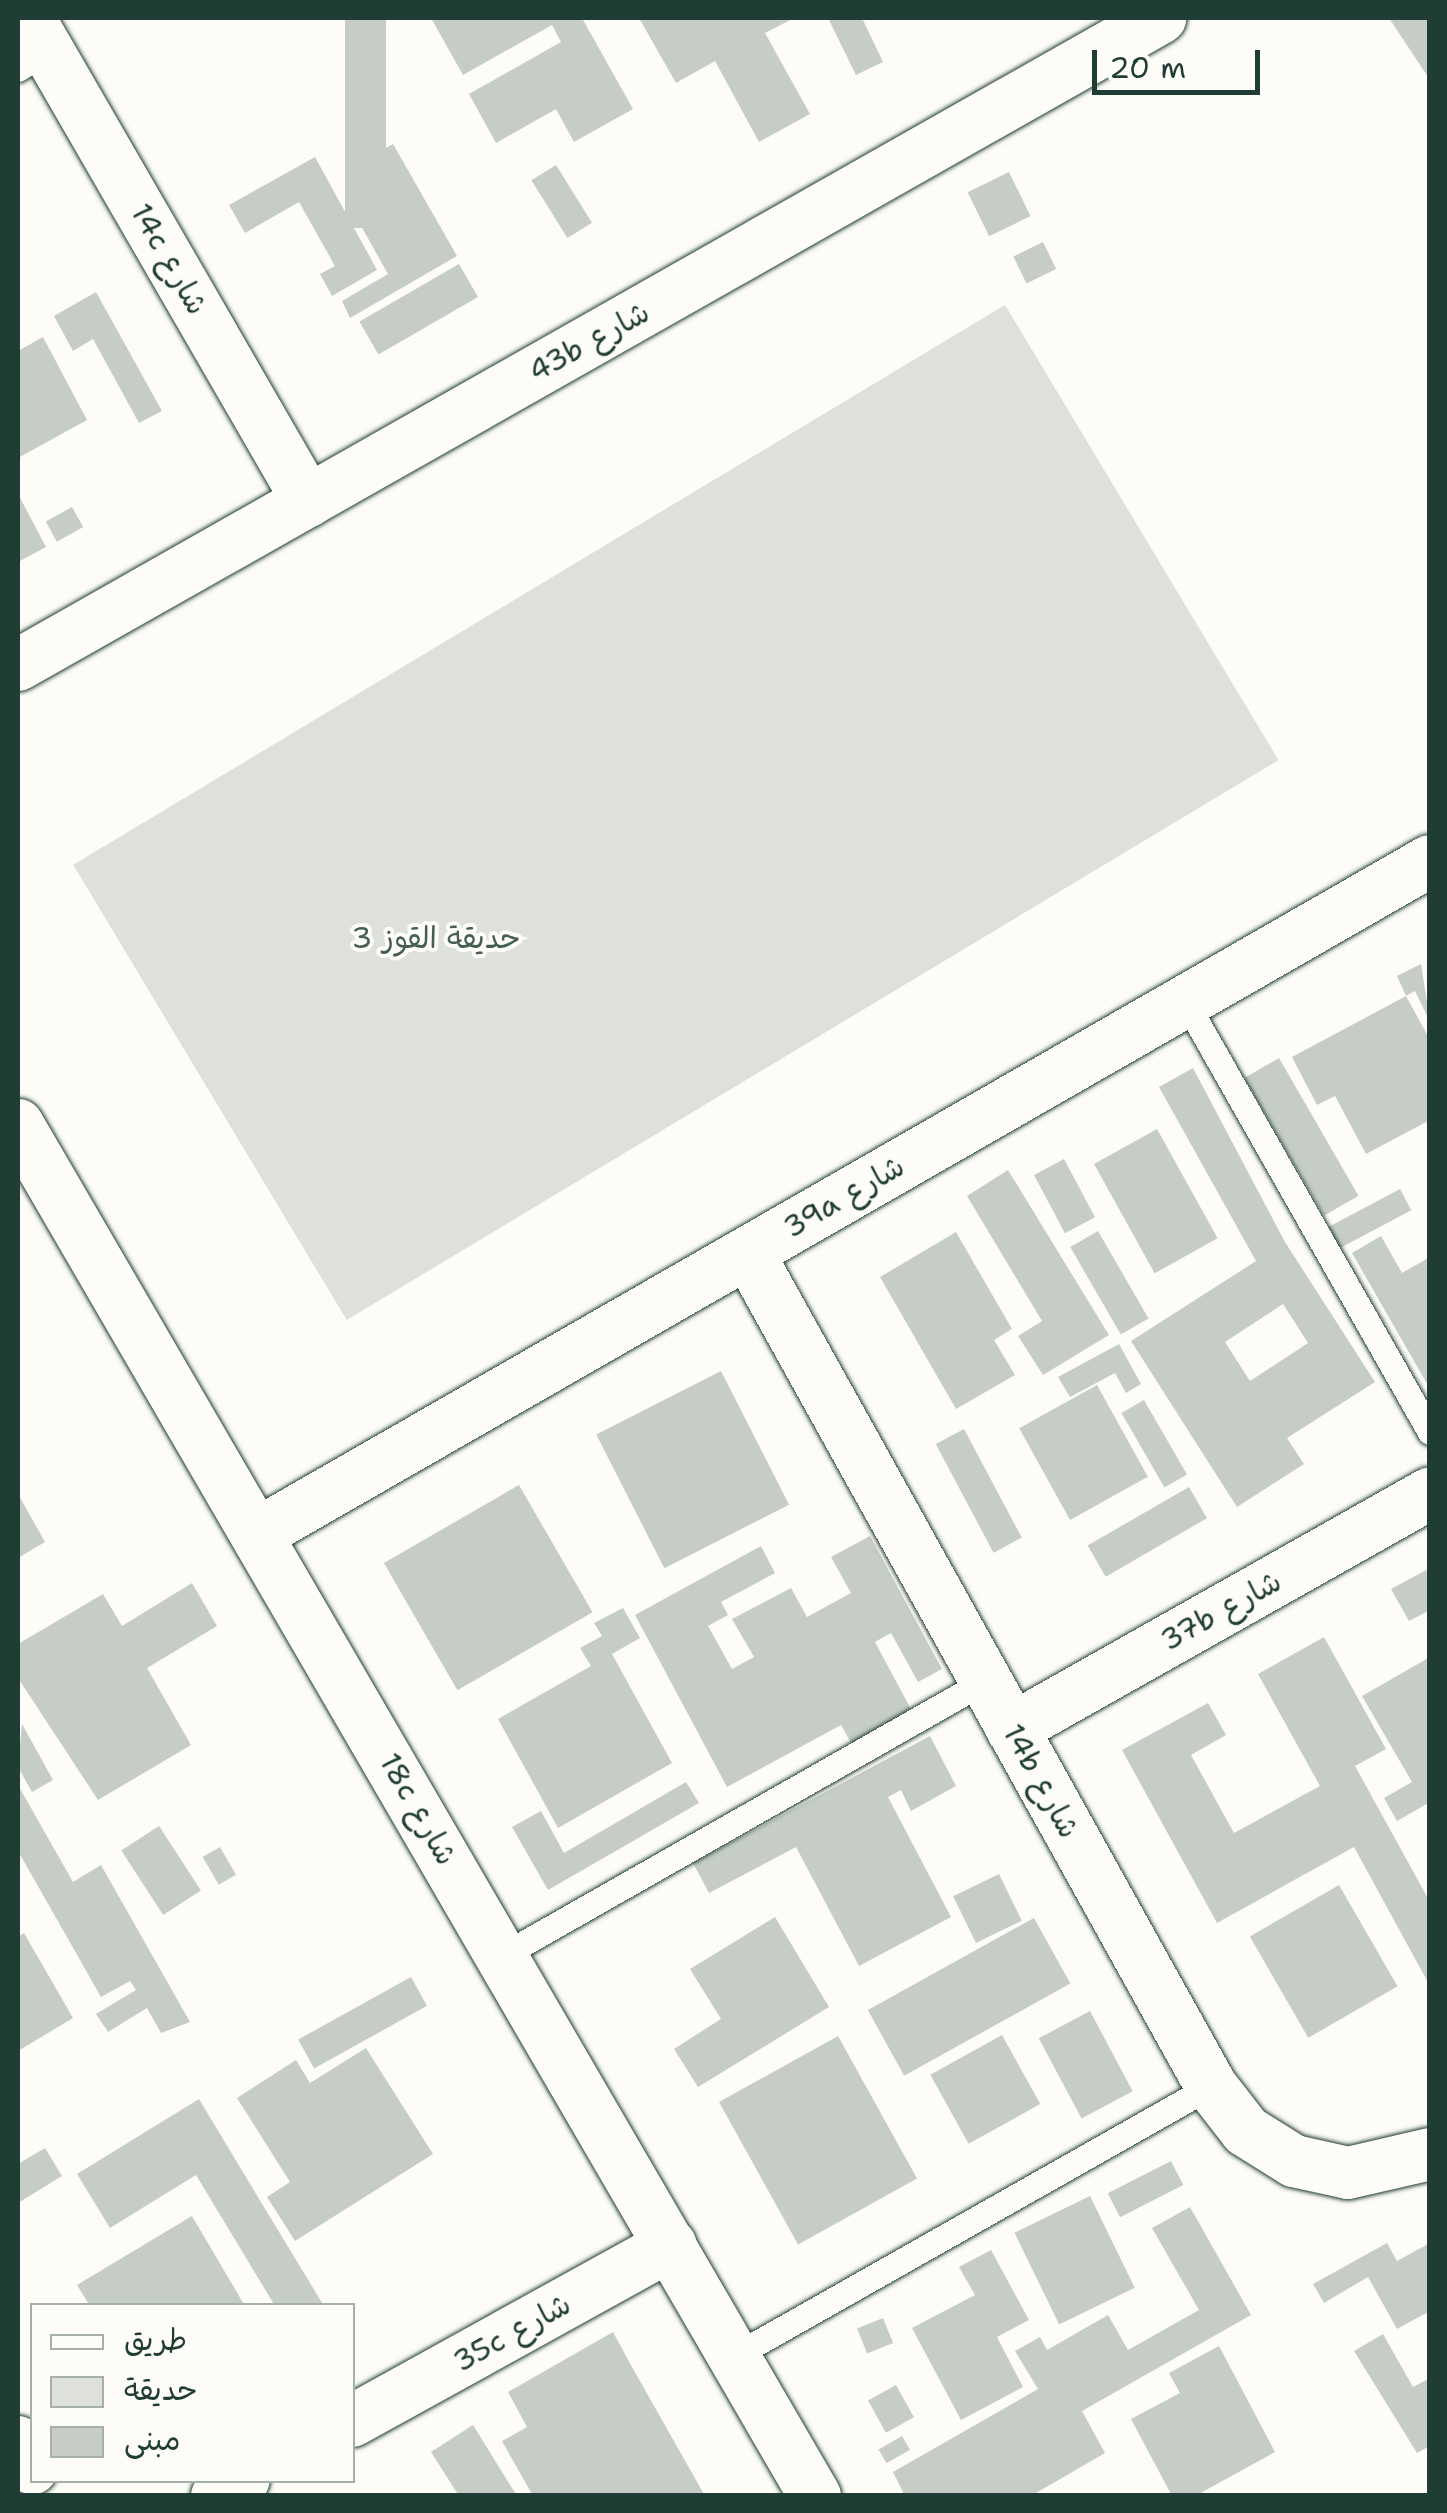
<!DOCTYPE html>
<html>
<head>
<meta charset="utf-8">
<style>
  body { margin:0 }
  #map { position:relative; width:1447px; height:2513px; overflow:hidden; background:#fdfcf7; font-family:"Shantell Sans","Playpen Sans Arabic",sans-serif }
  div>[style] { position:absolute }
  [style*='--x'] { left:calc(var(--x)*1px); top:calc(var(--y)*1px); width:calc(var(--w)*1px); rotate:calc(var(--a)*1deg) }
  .green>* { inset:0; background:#dde0db; transform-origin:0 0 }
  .building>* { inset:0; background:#c6cdc7; transform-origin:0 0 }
  .roads { filter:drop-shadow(0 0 2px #1f3d34) drop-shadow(0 0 2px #1f3d34) }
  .lane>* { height:25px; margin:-12.5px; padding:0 12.5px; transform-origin:12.5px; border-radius:12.5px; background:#fdfcf7 }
  .street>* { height:52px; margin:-26px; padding:0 26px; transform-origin:26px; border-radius:26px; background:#fdfcf7 }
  span { translate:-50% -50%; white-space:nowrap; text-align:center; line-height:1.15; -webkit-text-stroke:8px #fdfcf7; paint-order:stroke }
  .street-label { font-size:30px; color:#1f3d34 }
  .park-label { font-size:30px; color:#455e55 }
  .frame { position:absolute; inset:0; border:20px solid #1f3d34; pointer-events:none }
  .legend { position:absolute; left:30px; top:2303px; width:325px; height:180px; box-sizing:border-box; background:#fdfcf7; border:2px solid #a4b0a9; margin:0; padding:12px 18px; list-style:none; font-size:30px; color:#1f3d34 }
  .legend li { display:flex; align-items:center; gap:20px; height:50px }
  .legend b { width:50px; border:2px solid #a4b0a9 }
  .scale { position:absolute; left:1092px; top:50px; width:168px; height:45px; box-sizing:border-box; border:5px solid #1f3d34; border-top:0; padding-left:12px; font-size:30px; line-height:35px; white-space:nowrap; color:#1f3d34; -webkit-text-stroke:8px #fdfcf7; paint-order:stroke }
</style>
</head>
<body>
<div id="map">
  <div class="green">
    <i style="left:1005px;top:305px;width:531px;height:1087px;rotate:59deg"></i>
  </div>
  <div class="building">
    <i style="left:345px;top:18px;width:41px;height:210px"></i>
    <i style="clip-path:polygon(431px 18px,582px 18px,633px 109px,574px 142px,556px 109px,496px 143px,469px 94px,561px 42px,552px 25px,463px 75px)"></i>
    <i style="clip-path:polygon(639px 18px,794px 18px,765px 33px,810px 114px,759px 142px,715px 61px,676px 83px)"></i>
    <i style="clip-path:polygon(828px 18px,862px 18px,883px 62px,856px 75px)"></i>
    <i style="clip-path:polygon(1389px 18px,1430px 18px,1430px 80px)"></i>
    <i style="clip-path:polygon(393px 144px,457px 256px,350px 318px,342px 301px,388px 274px,356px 217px,371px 208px,349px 169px)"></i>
    <i style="clip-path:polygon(315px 157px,377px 270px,332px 296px,320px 274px,335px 266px,299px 202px,245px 233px,229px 205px)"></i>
    <i style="left:556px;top:165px;width:68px;height:29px;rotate:58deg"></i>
    <i style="left:1009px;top:172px;width:49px;height:46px;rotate:64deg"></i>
    <i style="left:1043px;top:242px;width:30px;height:33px;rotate:64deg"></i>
    <i style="left:459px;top:264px;width:38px;height:115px;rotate:60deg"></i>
    <i style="clip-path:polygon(96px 292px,162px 411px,139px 423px,93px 339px,73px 351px,54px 316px)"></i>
    <i style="clip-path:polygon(43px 337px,87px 420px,18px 458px,18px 351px)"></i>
    <i style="clip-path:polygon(18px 494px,46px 547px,18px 562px)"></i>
    <i style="left:72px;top:507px;width:23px;height:30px;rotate:61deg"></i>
    <i style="clip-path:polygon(1421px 964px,1430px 1022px,1415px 991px,1406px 996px,1430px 1040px,1430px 1120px,1366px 1154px,1335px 1096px,1317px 1105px,1292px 1057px,1406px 996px,1397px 976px)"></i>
    <i style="left:1279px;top:1058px;width:159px;height:40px;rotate:60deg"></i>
    <i style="clip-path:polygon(evenodd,1193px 1068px,1285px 1242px,1375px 1382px,1287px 1438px,1304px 1464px,1237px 1507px,1131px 1341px,1256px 1261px,1159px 1087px,1193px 1068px,1283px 1304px,1308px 1343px,1250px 1381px,1225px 1342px,1283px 1304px)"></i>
    <i style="left:1157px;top:1129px;width:125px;height:72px;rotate:61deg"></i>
    <i style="left:1064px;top:1159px;width:66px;height:34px;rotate:62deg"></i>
    <i style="clip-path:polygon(1008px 1170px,1109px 1335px,1043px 1375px,1018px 1336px,1042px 1321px,967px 1196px)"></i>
    <i style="left:1400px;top:1189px;width:24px;height:81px;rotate:62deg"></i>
    <i style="left:1098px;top:1231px;width:101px;height:32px;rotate:60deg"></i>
    <i style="clip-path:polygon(956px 1232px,1012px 1329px,994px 1340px,1015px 1375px,956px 1409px,880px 1277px)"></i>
    <i style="clip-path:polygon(1381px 1236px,1402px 1273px,1430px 1257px,1430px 1389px,1352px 1253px)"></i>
    <i style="clip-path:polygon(1119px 1344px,1141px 1384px,1126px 1393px,1115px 1373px,1070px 1397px,1058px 1377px)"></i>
    <i style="left:721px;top:1371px;width:150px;height:140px;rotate:63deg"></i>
    <i style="left:1097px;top:1385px;width:105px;height:89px;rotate:61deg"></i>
    <i style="left:1144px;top:1400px;width:86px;height:26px;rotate:60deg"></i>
    <i style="left:964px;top:1429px;width:123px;height:32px;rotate:62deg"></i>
    <i style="left:519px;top:1485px;width:147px;height:156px;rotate:60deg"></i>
    <i style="left:1189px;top:1487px;width:36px;height:117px;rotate:60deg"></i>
    <i style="clip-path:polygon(18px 1494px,45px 1542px,18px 1558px)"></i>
    <i style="clip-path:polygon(870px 1536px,942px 1669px,918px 1682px,891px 1633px,875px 1642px,913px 1713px,853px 1746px,841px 1725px,727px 1787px,635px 1615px,761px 1546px,775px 1573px,721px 1602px,728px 1615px,708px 1626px,732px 1669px,754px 1657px,732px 1619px,791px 1588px,807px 1617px,851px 1593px,831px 1557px)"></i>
    <i style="clip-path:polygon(1430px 1568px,1430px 1610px,1409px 1621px,1391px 1589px)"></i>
    <i style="clip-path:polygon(192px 1583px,217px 1626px,147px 1668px,191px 1745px,98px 1800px,18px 1678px,18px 1644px,103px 1594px,122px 1626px)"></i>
    <i style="clip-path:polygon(623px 1608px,640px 1638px,612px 1654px,672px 1763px,558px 1828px,498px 1719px,591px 1666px,580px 1648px,602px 1636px,594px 1623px)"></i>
    <i style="clip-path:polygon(1324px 1637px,1386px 1749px,1355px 1766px,1430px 1902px,1430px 1986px,1354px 1847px,1217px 1923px,1122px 1750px,1208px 1703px,1226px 1735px,1191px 1755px,1234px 1833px,1320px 1786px,1258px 1674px)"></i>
    <i style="clip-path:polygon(1430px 1657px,1430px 1802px,1397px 1821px,1384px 1798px,1412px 1782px,1362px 1696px)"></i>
    <i style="clip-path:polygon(22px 1724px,53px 1780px,32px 1792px,18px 1767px)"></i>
    <i style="clip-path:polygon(930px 1736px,956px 1786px,911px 1811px,901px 1790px,888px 1797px,951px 1917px,859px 1966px,796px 1847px,709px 1893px,693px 1863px)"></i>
    <i style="clip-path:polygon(686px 1782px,699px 1803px,548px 1890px,512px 1827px,541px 1811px,564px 1853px)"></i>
    <i style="clip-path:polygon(18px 1785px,73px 1882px,101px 1865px,190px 2022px,161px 2033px,147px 2008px,108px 2032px,96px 2014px,136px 1990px,130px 1981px,101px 1997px,18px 1851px)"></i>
    <i style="left:159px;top:1826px;width:77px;height:45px;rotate:57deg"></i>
    <i style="left:220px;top:1847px;width:32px;height:20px;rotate:60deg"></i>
    <i style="left:999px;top:1874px;width:52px;height:51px;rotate:64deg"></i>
    <i style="left:1339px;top:1885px;width:117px;height:103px;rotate:60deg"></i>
    <i style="clip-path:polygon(775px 1917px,829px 2007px,698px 2087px,674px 2049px,721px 2019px,690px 1969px)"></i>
    <i style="left:1034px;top:1918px;width:75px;height:190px;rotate:61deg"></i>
    <i style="clip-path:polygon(24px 1933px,73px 2018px,18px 2051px,18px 1937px)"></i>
    <i style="left:411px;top:1977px;width:33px;height:129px;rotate:61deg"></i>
    <i style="left:1090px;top:2011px;width:91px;height:58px;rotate:62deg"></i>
    <i style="left:1002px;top:2035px;width:79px;height:82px;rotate:61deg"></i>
    <i style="left:838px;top:2036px;width:163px;height:136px;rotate:61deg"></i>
    <i style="clip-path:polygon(366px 2048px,433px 2154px,295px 2241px,267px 2197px,290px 2182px,237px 2098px,296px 2060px,310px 2083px)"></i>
    <i style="clip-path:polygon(199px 2099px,267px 2212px,324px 2306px,275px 2306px,196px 2175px,110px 2228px,77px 2174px)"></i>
    <i style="clip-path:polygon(45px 2148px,62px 2176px,18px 2203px,18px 2164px)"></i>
    <i style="left:1171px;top:2161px;width:27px;height:71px;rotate:63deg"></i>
    <i style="left:1090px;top:2196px;width:102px;height:84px;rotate:64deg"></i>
    <i style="clip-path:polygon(1190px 2207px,1251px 2315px,1082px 2411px,1105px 2453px,1031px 2496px,905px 2496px,893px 2472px,1038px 2389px,1015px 2351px,1040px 2337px,1047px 2350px,1108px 2315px,1128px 2350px,1199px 2310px,1152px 2228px)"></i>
    <i style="clip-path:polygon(192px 2216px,245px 2306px,90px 2306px,77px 2285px)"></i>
    <i style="clip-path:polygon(1387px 2243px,1397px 2261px,1430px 2243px,1430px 2311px,1397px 2329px,1368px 2277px,1324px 2303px,1313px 2284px)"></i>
    <i style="clip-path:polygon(991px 2250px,1029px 2320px,997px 2337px,1023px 2387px,961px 2420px,912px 2328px,975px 2295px,959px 2267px)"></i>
    <i style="left:883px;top:2318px;width:27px;height:28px;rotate:68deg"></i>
    <i style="clip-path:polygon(613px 2332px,632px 2367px,705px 2496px,533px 2496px,502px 2441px,527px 2427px,508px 2392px)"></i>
    <i style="clip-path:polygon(1383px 2334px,1413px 2387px,1430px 2378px,1430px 2446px,1417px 2453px,1354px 2351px)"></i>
    <i style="clip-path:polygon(1219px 2346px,1275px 2452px,1195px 2496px,1172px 2496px,1131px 2419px,1180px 2393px,1169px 2373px)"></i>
    <i style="left:896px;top:2385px;width:37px;height:32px;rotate:61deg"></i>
    <i style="clip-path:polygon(473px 2425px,507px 2480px,517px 2496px,459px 2496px,431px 2452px)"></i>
    <i style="left:902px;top:2436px;width:16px;height:27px;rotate:60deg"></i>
  </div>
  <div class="roads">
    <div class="lane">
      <i style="--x:18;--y:69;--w:36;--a:-32"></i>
      <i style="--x:1185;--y:1001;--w:496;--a:60.4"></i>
      <i style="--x:503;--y:1955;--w:554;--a:-29.62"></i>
      <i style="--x:734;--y:2356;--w:548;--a:-29.51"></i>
    </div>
    <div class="street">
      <i style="--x:29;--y:18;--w:558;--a:59.99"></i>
      <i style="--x:18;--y:665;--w:1313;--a:-29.53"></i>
      <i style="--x:18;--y:1125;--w:1586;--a:59.83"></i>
      <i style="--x:748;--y:1253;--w:953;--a:60.93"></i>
      <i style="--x:1211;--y:2086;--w:57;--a:52.1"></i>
      <i style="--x:1246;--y:2131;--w:57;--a:32"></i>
      <i style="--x:1294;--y:2161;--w:55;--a:12.5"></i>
      <i style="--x:1348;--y:2173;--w:84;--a:-13"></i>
      <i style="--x:259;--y:1533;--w:1350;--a:-29.85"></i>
      <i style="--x:1012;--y:1729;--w:480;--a:-29.4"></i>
      <i style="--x:352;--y:2421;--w:364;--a:-28.9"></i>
      <i style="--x:18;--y:2442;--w:30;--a:62"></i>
      <i style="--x:217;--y:2496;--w:31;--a:-31"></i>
    </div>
  </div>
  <div class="street-label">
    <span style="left:169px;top:259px;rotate:60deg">14c شارع</span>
    <span style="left:589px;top:342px;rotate:-29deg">43b شارع</span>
    <span style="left:844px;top:1197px;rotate:-30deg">39a شارع</span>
    <span style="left:1221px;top:1611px;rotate:-29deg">37b شارع</span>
    <span style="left:1041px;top:1781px;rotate:61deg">14b شارع</span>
    <span style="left:418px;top:1809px;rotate:60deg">18c شارع</span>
    <span style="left:512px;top:2333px;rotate:-29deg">35c شارع</span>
  </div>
  <div class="park-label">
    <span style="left:436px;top:938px">حديقة القوز 3</span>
  </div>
  <div class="frame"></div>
  <ul class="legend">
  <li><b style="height:12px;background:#fdfcf7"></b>طريق</li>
  <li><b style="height:28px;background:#dde0db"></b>حديقة</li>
  <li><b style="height:28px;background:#c6cdc7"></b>مبنى</li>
  </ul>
  <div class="scale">20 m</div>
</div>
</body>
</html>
